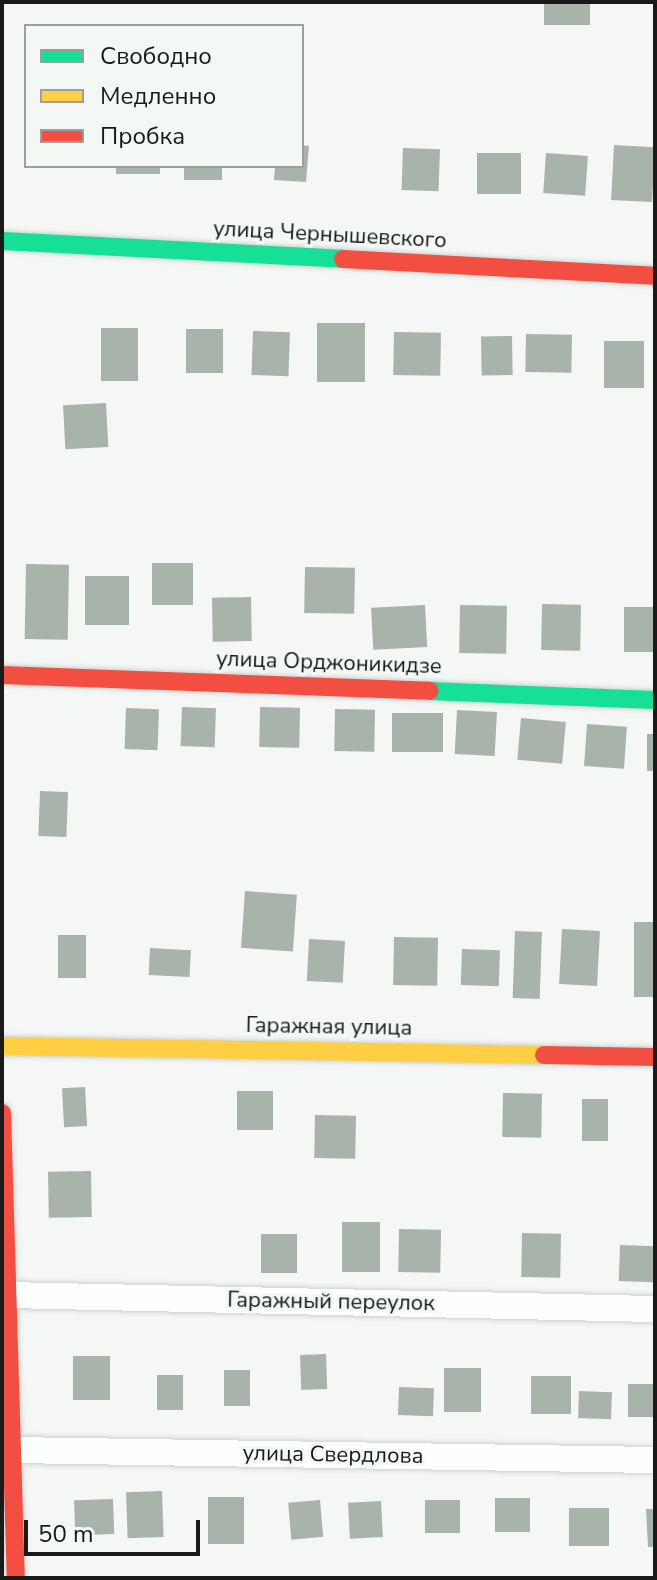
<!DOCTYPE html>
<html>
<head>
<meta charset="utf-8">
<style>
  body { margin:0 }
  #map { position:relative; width:657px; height:1580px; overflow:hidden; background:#f4f7f5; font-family:"Nunito Sans",sans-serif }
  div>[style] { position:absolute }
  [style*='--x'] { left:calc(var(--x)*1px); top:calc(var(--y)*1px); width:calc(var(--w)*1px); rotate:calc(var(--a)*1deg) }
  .building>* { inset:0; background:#a8b3ac; transform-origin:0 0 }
  .roads { filter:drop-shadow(0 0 2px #cfd1d0) drop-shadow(0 0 2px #cfd1d0) }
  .street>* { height:26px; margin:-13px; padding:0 13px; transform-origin:13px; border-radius:13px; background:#fdfefe }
  .fast>* { height:18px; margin:-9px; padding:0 9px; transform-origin:9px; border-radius:9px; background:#16e098 }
  .slow>* { height:18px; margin:-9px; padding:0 9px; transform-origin:9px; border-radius:9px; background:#ffcf43 }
  .jam>* { height:18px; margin:-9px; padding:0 9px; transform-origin:9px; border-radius:9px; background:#f24e42 }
  span { translate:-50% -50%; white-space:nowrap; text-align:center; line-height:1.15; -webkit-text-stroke:6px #f3f8f5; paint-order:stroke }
  .street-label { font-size:22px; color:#191a19 }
  .frame { position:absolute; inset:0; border:4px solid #191a19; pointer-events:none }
  .legend { position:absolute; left:24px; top:24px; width:280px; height:144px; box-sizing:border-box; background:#f3f8f5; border:2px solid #9c9f9d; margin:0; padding:10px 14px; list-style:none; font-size:24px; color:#191a19 }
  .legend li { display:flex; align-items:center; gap:16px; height:40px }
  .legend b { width:40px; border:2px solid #9c9f9d }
  .scale { position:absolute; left:24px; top:1520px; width:176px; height:36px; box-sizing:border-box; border:4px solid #191a19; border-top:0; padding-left:10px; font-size:24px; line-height:28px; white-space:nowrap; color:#191a19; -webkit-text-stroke:6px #f3f8f5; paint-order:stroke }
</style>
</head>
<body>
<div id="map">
  <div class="building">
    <i style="left:544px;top:2px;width:46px;height:23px"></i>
    <i style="clip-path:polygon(302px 145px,309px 146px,306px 182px,274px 180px,275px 166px,302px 166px)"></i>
    <i style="left:614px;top:145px;width:41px;height:55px;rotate:3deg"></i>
    <i style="left:403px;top:148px;width:37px;height:42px;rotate:2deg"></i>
    <i style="left:477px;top:153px;width:44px;height:41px"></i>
    <i style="left:546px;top:153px;width:42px;height:40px;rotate:4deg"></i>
    <i style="left:116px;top:166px;width:44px;height:8px"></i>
    <i style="left:184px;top:166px;width:38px;height:14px"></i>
    <i style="left:365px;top:323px;width:59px;height:48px;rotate:90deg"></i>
    <i style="left:101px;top:328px;width:37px;height:53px"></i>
    <i style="left:186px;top:329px;width:37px;height:44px"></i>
    <i style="left:253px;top:331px;width:37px;height:44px;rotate:2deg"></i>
    <i style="left:394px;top:332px;width:47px;height:43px;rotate:1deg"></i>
    <i style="left:526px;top:334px;width:46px;height:38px;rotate:1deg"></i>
    <i style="left:512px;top:336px;width:39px;height:31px;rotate:89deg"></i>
    <i style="left:604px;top:341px;width:40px;height:47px"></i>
    <i style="left:106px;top:403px;width:44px;height:43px;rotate:87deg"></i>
    <i style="left:193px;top:563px;width:42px;height:41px;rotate:90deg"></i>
    <i style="left:26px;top:564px;width:43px;height:75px;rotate:1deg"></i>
    <i style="left:305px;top:567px;width:50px;height:46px;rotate:1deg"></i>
    <i style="left:85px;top:576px;width:44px;height:49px"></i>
    <i style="left:251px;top:597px;width:44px;height:39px;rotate:89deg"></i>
    <i style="left:542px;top:604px;width:39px;height:46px;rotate:1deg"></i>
    <i style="left:425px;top:605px;width:42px;height:54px;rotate:87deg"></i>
    <i style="left:460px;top:605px;width:47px;height:48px;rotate:1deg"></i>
    <i style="left:624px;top:607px;width:31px;height:45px"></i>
    <i style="left:182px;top:707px;width:34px;height:39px;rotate:2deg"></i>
    <i style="left:260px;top:707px;width:40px;height:40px;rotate:1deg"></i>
    <i style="left:126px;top:708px;width:33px;height:41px;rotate:2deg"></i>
    <i style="left:335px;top:709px;width:40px;height:42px;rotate:1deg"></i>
    <i style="left:457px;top:710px;width:40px;height:44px;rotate:3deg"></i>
    <i style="left:392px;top:713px;width:51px;height:39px"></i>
    <i style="left:521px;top:718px;width:45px;height:42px;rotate:5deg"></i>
    <i style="left:587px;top:724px;width:40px;height:42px;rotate:4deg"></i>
    <i style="left:647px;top:734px;width:8px;height:37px"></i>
    <i style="left:40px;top:791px;width:28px;height:45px;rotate:2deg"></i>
    <i style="left:245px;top:891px;width:52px;height:57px;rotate:4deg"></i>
    <i style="left:634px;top:922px;width:21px;height:75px"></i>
    <i style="left:562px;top:929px;width:38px;height:55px;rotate:3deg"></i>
    <i style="left:515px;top:931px;width:27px;height:67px;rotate:2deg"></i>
    <i style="left:58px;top:935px;width:28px;height:43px"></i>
    <i style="left:394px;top:937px;width:44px;height:48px;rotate:1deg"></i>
    <i style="left:309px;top:939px;width:36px;height:42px;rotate:3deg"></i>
    <i style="left:150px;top:948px;width:41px;height:27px;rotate:3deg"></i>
    <i style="left:462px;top:949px;width:38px;height:36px;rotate:2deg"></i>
    <i style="left:85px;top:1087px;width:39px;height:23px;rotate:87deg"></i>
    <i style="left:237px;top:1091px;width:36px;height:39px"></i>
    <i style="left:503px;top:1093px;width:39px;height:44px;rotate:1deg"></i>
    <i style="left:608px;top:1099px;width:42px;height:26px;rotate:90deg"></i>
    <i style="left:315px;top:1115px;width:41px;height:43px;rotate:1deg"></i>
    <i style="left:91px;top:1171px;width:46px;height:43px;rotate:89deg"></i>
    <i style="left:342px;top:1222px;width:38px;height:50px"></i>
    <i style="left:399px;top:1229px;width:42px;height:43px;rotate:1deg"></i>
    <i style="left:522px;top:1233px;width:39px;height:44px;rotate:1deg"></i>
    <i style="left:261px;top:1234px;width:36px;height:39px"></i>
    <i style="left:620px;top:1245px;width:35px;height:36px;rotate:2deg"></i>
    <i style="left:326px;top:1354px;width:35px;height:26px;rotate:88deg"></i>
    <i style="left:73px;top:1356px;width:37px;height:44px"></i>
    <i style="left:444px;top:1368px;width:37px;height:44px"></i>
    <i style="left:224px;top:1370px;width:26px;height:36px"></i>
    <i style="left:157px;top:1375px;width:26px;height:35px"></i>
    <i style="left:531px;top:1376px;width:40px;height:38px"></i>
    <i style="left:628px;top:1384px;width:27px;height:33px"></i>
    <i style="left:399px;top:1387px;width:35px;height:28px;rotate:2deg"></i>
    <i style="left:579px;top:1391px;width:33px;height:27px;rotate:2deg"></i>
    <i style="left:162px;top:1491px;width:46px;height:36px;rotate:88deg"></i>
    <i style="left:208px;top:1497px;width:36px;height:47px"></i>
    <i style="left:495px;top:1498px;width:35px;height:34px"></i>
    <i style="left:113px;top:1499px;width:35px;height:39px;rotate:88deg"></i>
    <i style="left:320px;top:1500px;width:37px;height:32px;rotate:85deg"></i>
    <i style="left:425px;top:1500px;width:35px;height:33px"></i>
    <i style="left:381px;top:1501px;width:36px;height:33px;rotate:87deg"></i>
    <i style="left:569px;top:1508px;width:40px;height:38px"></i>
    <i style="clip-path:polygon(646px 1509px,655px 1509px,655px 1547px,648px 1547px)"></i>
  </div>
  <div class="roads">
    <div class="street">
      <i style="--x:7;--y:1295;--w:648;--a:1.24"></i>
      <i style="--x:12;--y:1450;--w:643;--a:0.89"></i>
    </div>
    <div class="fast">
      <i style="--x:2;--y:241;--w:341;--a:3"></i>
      <i style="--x:430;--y:691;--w:225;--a:2.3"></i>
    </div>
    <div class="slow">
      <i style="--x:2;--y:1046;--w:542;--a:0.95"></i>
    </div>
    <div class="jam">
      <i style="--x:343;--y:259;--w:312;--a:3.1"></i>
      <i style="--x:2;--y:675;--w:428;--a:2.1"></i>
      <i style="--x:544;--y:1055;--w:111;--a:1"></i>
      <i style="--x:2;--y:1113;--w:465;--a:88.3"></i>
    </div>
  </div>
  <div class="street-label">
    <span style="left:330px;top:235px;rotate:3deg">улица Чернышевского</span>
    <span style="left:329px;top:663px;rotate:2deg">улица Орджоникидзе</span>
    <span style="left:329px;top:1027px;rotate:1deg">Гаражная улица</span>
    <span style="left:331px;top:1302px;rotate:1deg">Гаражный переулок</span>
    <span style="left:333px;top:1455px;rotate:1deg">улица Свердлова</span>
  </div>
  <div class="frame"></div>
  <ul class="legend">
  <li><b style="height:10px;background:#16e098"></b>Свободно</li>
  <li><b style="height:10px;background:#ffcf43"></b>Медленно</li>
  <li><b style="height:10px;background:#f24e42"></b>Пробка</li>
  </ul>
  <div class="scale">50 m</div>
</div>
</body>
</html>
